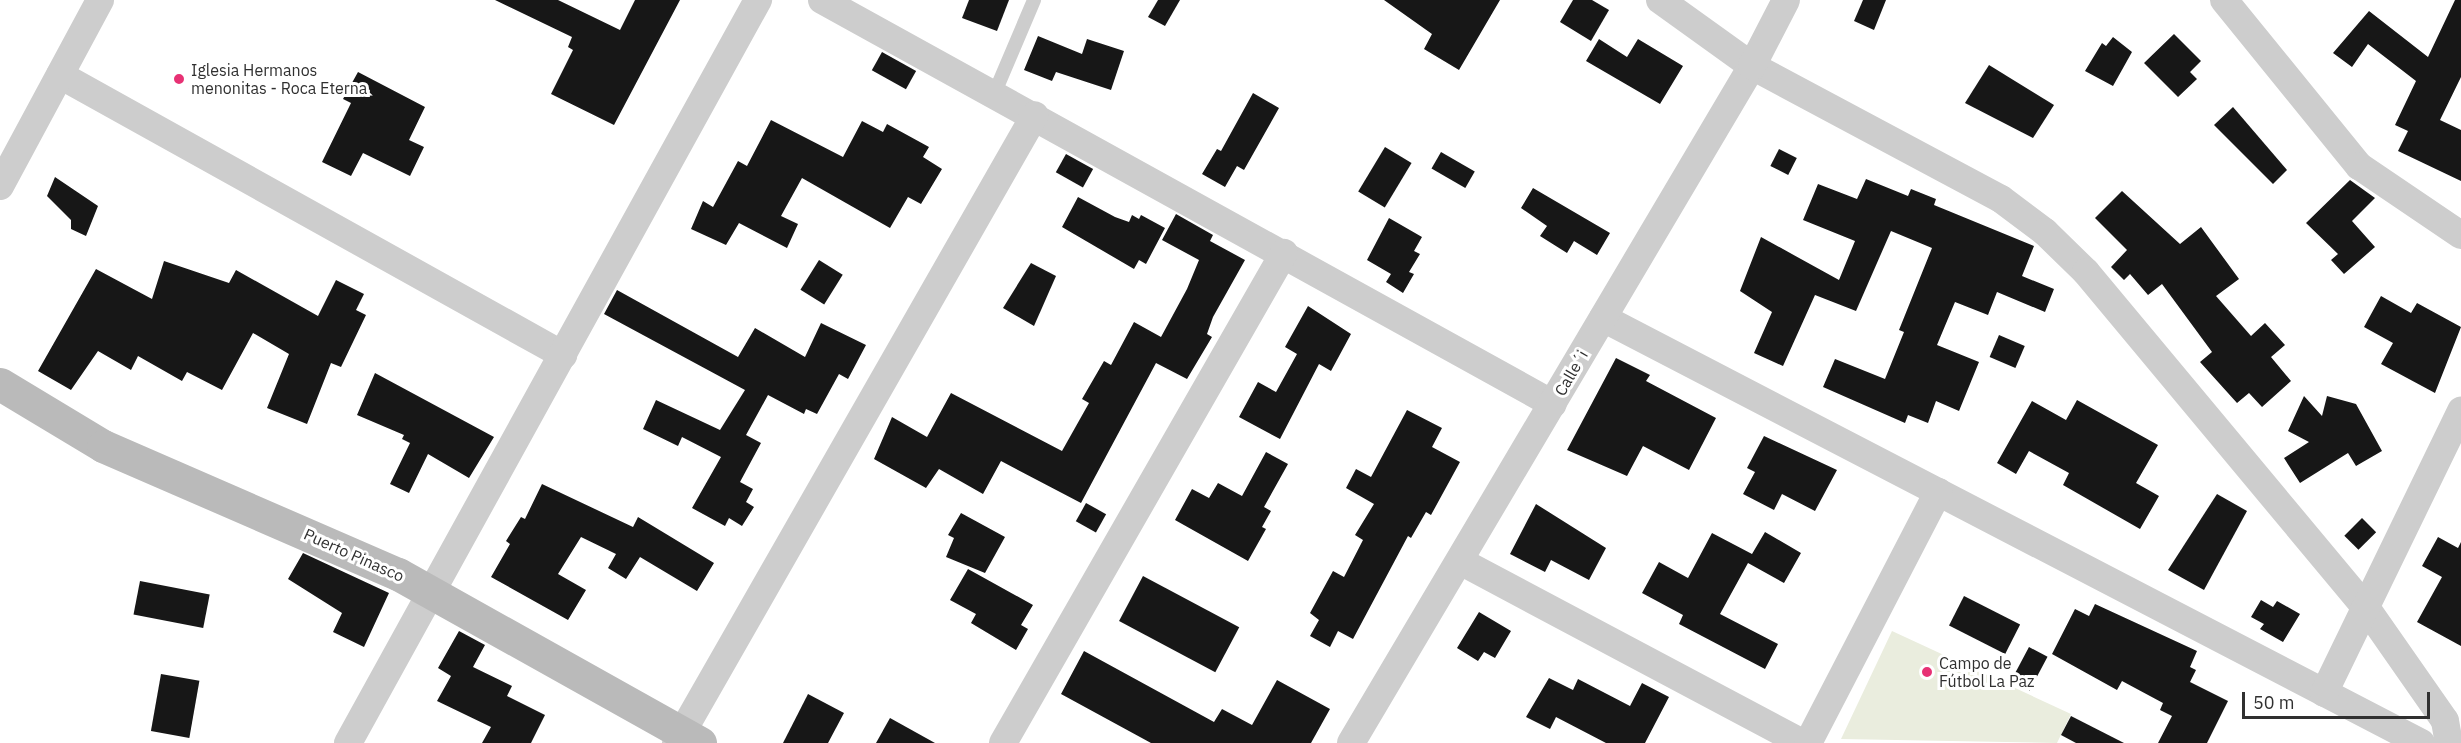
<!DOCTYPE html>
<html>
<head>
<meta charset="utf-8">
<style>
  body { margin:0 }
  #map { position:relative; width:2461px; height:743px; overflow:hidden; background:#fff; font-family:"IBM Plex Sans",sans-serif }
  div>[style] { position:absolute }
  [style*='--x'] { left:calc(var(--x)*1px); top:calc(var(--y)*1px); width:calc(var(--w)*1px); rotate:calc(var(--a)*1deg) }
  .green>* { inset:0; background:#eaedde }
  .building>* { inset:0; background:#171717; transform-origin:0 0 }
  .lane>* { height:14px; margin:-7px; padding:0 7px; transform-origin:7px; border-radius:7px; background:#cdcdcd }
  .street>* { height:28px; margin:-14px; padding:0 14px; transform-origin:14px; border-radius:14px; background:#cdcdcd }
  .secondary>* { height:33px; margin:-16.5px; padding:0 16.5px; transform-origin:16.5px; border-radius:16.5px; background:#bababa }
  .dots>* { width:16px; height:16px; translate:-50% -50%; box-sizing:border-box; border:3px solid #fff; border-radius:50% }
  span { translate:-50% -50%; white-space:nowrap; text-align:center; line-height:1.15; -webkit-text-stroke:6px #fff; paint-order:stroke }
  .poi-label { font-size:16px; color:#303030 }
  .left { translate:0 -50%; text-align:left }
  .street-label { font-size:16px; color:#303030 }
  .scale { position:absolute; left:2242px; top:692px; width:188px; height:27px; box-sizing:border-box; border:3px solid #303030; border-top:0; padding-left:8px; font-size:18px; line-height:21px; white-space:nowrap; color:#303030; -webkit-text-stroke:4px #fff; paint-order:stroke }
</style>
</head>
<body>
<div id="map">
  <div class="green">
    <i style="clip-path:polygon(1892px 631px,2071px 714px,2057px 743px,1841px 739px)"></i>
  </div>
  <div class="building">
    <i style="clip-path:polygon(495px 0,558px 0,620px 30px,635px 0,680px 0,614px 125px,551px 94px,573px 50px,568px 47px,572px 37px)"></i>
    <i style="clip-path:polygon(969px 0,1009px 0,997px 31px,962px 18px)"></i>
    <i style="clip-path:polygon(1158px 0,1180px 0,1165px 26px,1148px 17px)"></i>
    <i style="clip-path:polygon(1384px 0,1500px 0,1459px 70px,1424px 49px,1432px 34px)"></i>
    <i style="clip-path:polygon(1573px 0,1592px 0,1609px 10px,1591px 41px,1560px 22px)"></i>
    <i style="clip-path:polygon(1863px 0,1886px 0,1874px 30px,1854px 21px)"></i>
    <i style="clip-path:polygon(2455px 0,2461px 0,2461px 77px,2440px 120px,2461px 130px,2461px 181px,2398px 151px,2408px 131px,2395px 125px,2416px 81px,2368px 44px,2352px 67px,2333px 53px,2369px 11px,2428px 57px)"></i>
    <i style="clip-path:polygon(2174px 34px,2201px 61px,2190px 72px,2197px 79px,2178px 97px,2144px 63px)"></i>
    <i style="clip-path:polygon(1038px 36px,1082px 54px,1087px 39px,1124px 51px,1111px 90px,1056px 72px,1052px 81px,1024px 70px)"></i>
    <i style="clip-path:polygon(2113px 37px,2132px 52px,2113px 86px,2085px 71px,2102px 43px,2106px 46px)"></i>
    <i style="clip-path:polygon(1599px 39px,1627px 57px,1638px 39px,1683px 66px,1660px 104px,1586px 61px)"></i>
    <i style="left:882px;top:52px;width:39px;height:21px;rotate:29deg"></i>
    <i style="clip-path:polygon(1989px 65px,2054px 105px,2033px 138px,1965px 103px)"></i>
    <i style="clip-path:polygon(358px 72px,425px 107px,409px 140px,424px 147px,410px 176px,363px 153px,351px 176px,322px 162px,351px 103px,343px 99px)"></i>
    <i style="clip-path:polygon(1253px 93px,1279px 108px,1244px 170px,1237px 166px,1225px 187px,1202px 174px,1217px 149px,1221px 151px)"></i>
    <i style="clip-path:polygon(2233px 107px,2287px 170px,2273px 184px,2214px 125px)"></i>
    <i style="clip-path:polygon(771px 120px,843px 157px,862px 121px,883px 132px,887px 124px,929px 147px,923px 157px,942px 169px,921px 204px,908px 197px,890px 228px,802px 178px,781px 216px,798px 224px,787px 248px,739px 223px,726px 245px,691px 229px,703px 201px,713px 207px,738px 161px,747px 166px)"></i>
    <i style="left:1385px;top:147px;width:31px;height:52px;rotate:31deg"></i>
    <i style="left:1779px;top:149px;width:20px;height:19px;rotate:27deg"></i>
    <i style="left:1441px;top:152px;width:39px;height:19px;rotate:30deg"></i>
    <i style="left:1066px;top:154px;width:31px;height:21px;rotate:29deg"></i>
    <i style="clip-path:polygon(55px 177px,98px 206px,86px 236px,71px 229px,71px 220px,47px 196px)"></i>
    <i style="clip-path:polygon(1866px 179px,1908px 196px,1911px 189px,1936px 199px,1934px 205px,2034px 246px,2022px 276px,2054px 289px,2045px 312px,1997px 292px,1988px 315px,1955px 302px,1937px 345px,1979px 362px,1959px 411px,1936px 401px,1928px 423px,1908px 415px,1905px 423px,1823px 387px,1835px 359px,1885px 379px,1904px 332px,1899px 330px,1932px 248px,1891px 231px,1856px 311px,1815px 295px,1783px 366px,1754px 353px,1772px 312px,1740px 291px,1761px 237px,1839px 280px,1855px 241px,1803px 220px,1818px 184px,1857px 199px)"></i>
    <i style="clip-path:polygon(2350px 180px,2375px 198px,2352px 221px,2375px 247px,2344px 274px,2331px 260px,2338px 254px,2306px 223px)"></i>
    <i style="clip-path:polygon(1533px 188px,1610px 233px,1597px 255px,1574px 241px,1567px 253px,1540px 236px,1547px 226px,1521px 208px)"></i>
    <i style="clip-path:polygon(2122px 191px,2180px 244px,2201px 227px,2239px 279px,2216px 296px,2251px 336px,2265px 323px,2285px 345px,2271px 357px,2291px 381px,2262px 407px,2249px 393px,2237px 403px,2200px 362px,2212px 352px,2162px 284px,2148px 295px,2130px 274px,2124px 280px,2111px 267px,2127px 250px,2095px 218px)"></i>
    <i style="clip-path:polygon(1078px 197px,1115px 217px,1129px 222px,1132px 215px,1139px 219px,1141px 215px,1165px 228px,1146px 264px,1139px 260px,1134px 269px,1062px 227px)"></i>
    <i style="clip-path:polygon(1176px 214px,1213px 235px,1210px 241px,1245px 260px,1213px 317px,1207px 334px,1212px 337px,1187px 379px,1156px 363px,1081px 503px,1001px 461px,983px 494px,939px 469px,926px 488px,874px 459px,892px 417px,927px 437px,951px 393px,1062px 451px,1089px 403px,1082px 399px,1104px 361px,1111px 365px,1134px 322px,1161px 337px,1187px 289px,1199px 260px,1162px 240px)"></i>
    <i style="clip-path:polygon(1389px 218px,1422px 237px,1414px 251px,1420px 254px,1409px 272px,1414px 274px,1403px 293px,1386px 282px,1391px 274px,1367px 260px)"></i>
    <i style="left:819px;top:260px;width:28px;height:35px;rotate:32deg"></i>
    <i style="clip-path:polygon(164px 261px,229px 283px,236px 270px,318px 316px,336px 280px,364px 294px,356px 310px,366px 315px,341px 367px,331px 363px,307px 424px,267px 408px,289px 354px,253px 333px,222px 390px,187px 372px,182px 381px,138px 356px,131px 370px,98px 351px,71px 390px,38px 371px,96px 269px,152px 299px)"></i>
    <i style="clip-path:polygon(1031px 263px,1056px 276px,1034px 326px,1003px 308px)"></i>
    <i style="clip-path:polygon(617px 290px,738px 357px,755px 328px,805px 357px,821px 323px,866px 345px,848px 379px,839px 374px,817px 414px,806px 409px,804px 414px,768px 395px,746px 435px,761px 443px,740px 482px,753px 489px,746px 502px,754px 507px,742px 526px,729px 518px,725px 526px,692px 508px,721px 457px,682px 437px,678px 446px,643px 429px,656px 400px,720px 430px,745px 390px,604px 314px)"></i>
    <i style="clip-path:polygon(2381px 296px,2411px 313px,2417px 303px,2461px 327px,2435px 393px,2381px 364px,2393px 343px,2364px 327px)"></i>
    <i style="clip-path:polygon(1308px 306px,1351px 334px,1331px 371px,1319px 364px,1280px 439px,1239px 417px,1258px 382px,1276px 392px,1297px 354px,1285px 347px)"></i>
    <i style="left:1999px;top:335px;width:28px;height:24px;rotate:23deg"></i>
    <i style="clip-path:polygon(1616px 358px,1650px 375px,1646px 381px,1716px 418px,1689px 470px,1643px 446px,1627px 476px,1567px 450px)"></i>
    <i style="clip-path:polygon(375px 373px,494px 437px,469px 478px,428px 454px,409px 493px,390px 484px,410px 443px,402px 439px,404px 435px,357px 415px)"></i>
    <i style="clip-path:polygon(2304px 396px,2322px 416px,2327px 396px,2356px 404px,2382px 451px,2356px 466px,2348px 453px,2300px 483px,2284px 458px,2309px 442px,2288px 431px)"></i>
    <i style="clip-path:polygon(2077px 400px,2158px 445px,2136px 483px,2159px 496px,2140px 529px,2063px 485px,2069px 473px,2029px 451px,2016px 474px,1997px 463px,2032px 401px,2066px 420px)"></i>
    <i style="clip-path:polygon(1407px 410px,1442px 428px,1432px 447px,1460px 462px,1431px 515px,1426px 512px,1411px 538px,1408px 536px,1353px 639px,1338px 631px,1330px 647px,1310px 636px,1319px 620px,1310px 613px,1333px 571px,1344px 577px,1363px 540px,1355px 535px,1374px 504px,1346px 488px,1356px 469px,1371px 477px)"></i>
    <i style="clip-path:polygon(1764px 436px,1837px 470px,1815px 511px,1782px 494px,1774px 510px,1743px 494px,1755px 472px,1747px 468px)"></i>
    <i style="clip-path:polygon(1266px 452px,1288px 464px,1264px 507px,1271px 511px,1262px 527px,1266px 529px,1248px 561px,1175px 520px,1192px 489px,1209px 498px,1218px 483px,1242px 496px)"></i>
    <i style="clip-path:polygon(542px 484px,633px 527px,638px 517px,714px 563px,697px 591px,640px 557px,626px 579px,608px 568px,616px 554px,581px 537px,558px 574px,586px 590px,568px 620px,491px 577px,510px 544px,506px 541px,521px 517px,525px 519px)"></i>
    <i style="clip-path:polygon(2217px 494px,2247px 511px,2204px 590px,2168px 570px)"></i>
    <i style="left:1086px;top:503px;width:23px;height:21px;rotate:29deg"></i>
    <i style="clip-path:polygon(1536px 504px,1606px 548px,1589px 580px,1551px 560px,1545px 572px,1510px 554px)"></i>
    <i style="clip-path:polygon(961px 513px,1005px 537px,985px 573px,946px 557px,954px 538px,948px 535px)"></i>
    <i style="left:2362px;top:518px;width:20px;height:25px;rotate:45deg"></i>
    <i style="clip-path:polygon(1765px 532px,1801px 553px,1784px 583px,1748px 563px,1720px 614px,1778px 644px,1765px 669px,1679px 624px,1683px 615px,1642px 593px,1659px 562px,1688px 578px,1712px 533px,1752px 554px)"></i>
    <i style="clip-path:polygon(2438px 537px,2458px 548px,2461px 542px,2461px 646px,2417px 622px,2442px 577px,2422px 566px)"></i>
    <i style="clip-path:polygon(303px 553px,389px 593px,364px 647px,333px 632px,342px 613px,288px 579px)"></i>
    <i style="clip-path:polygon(968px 569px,1033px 605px,1021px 625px,1028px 629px,1016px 650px,971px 623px,976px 614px,950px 600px)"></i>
    <i style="left:1143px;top:576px;width:109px;height:51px;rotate:28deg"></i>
    <i style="left:140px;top:581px;width:71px;height:34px;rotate:11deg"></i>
    <i style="left:1964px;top:596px;width:63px;height:33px;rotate:27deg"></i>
    <i style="clip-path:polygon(2261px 600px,2273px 607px,2277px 601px,2300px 614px,2283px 642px,2260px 629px,2264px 624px,2251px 617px)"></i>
    <i style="clip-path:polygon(2095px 604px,2197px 651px,2190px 667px,2196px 670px,2190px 682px,2228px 701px,2207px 743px,2158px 743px,2172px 716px,2160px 710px,2163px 703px,2122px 681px,2117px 690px,2052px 654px,2075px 609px,2089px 616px)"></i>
    <i style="clip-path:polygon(1479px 612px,1511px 631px,1495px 658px,1484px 652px,1478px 661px,1457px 648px)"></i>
    <i style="clip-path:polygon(459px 631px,485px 645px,473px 667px,512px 686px,507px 696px,545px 715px,531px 743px,482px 743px,491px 727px,437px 701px,451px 676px,438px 668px)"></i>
    <i style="left:2029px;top:647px;width:21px;height:38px;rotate:28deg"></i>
    <i style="clip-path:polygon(1084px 651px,1214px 722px,1222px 709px,1252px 725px,1277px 680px,1330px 709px,1311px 743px,1151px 743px,1061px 694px)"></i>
    <i style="left:161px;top:674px;width:39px;height:58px;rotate:10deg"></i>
    <i style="clip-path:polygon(1549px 678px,1573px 690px,1578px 679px,1630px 706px,1642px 683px,1669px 697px,1645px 743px,1606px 743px,1556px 717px,1550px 729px,1526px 717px)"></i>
    <i style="clip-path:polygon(808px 694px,844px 713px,828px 743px,783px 743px)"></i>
    <i style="clip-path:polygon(2071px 716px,2124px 743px,2076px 743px,2061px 735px)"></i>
    <i style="clip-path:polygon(890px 718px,935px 743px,876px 743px)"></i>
  </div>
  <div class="lane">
    <i style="--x:995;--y:92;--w:100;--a:-67"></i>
  </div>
  <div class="street">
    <i style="--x:822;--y:0;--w:835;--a:28.93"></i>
    <i style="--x:1660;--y:0;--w:113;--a:35.7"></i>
    <i style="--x:1752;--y:66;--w:282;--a:28.1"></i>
    <i style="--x:2001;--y:199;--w:55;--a:36.9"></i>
    <i style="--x:2045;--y:232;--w:57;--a:44.3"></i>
    <i style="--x:2086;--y:272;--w:439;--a:50.2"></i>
    <i style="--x:2367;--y:609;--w:136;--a:55.1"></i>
    <i style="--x:2445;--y:721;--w:22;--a:80"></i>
    <i style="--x:2224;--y:0;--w:214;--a:50.9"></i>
    <i style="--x:2359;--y:166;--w:123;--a:34.1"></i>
    <i style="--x:60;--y:75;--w:576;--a:29.1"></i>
    <i style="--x:0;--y:186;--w:211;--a:-61.7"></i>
    <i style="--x:1603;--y:318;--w:922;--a:27.45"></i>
    <i style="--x:1460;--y:561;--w:387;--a:28"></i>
    <i style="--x:2324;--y:693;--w:314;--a:-64.1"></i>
    <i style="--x:348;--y:743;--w:849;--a:-61.11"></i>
    <i style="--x:676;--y:743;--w:723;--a:-60.25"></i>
    <i style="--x:1003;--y:743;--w:565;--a:-60.17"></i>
    <i style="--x:1351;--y:743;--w:787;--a:-59.36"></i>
    <i style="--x:1752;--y:66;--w:74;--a:-62.7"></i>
    <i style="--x:1808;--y:743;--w:283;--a:-62.6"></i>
  </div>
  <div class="secondary">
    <i style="--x:0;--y:384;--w:120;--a:31"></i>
    <i style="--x:103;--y:446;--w:322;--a:23.5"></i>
    <i style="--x:398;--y:574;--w:346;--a:29.2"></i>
  </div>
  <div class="dots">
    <i style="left:179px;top:79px;background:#e73174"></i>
    <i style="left:1927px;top:672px;background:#e73174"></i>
  </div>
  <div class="poi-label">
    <span class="left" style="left:191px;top:79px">Iglesia Hermanos<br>menonitas - Roca Eterna</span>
    <span class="left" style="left:1939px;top:672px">Campo de<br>Fútbol La Paz</span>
  </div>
  <div class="street-label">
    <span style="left:1571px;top:373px;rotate:-60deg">Calle´i</span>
    <span style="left:354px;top:555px;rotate:24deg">Puerto Pinasco</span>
  </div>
  <div class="scale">50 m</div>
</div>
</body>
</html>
